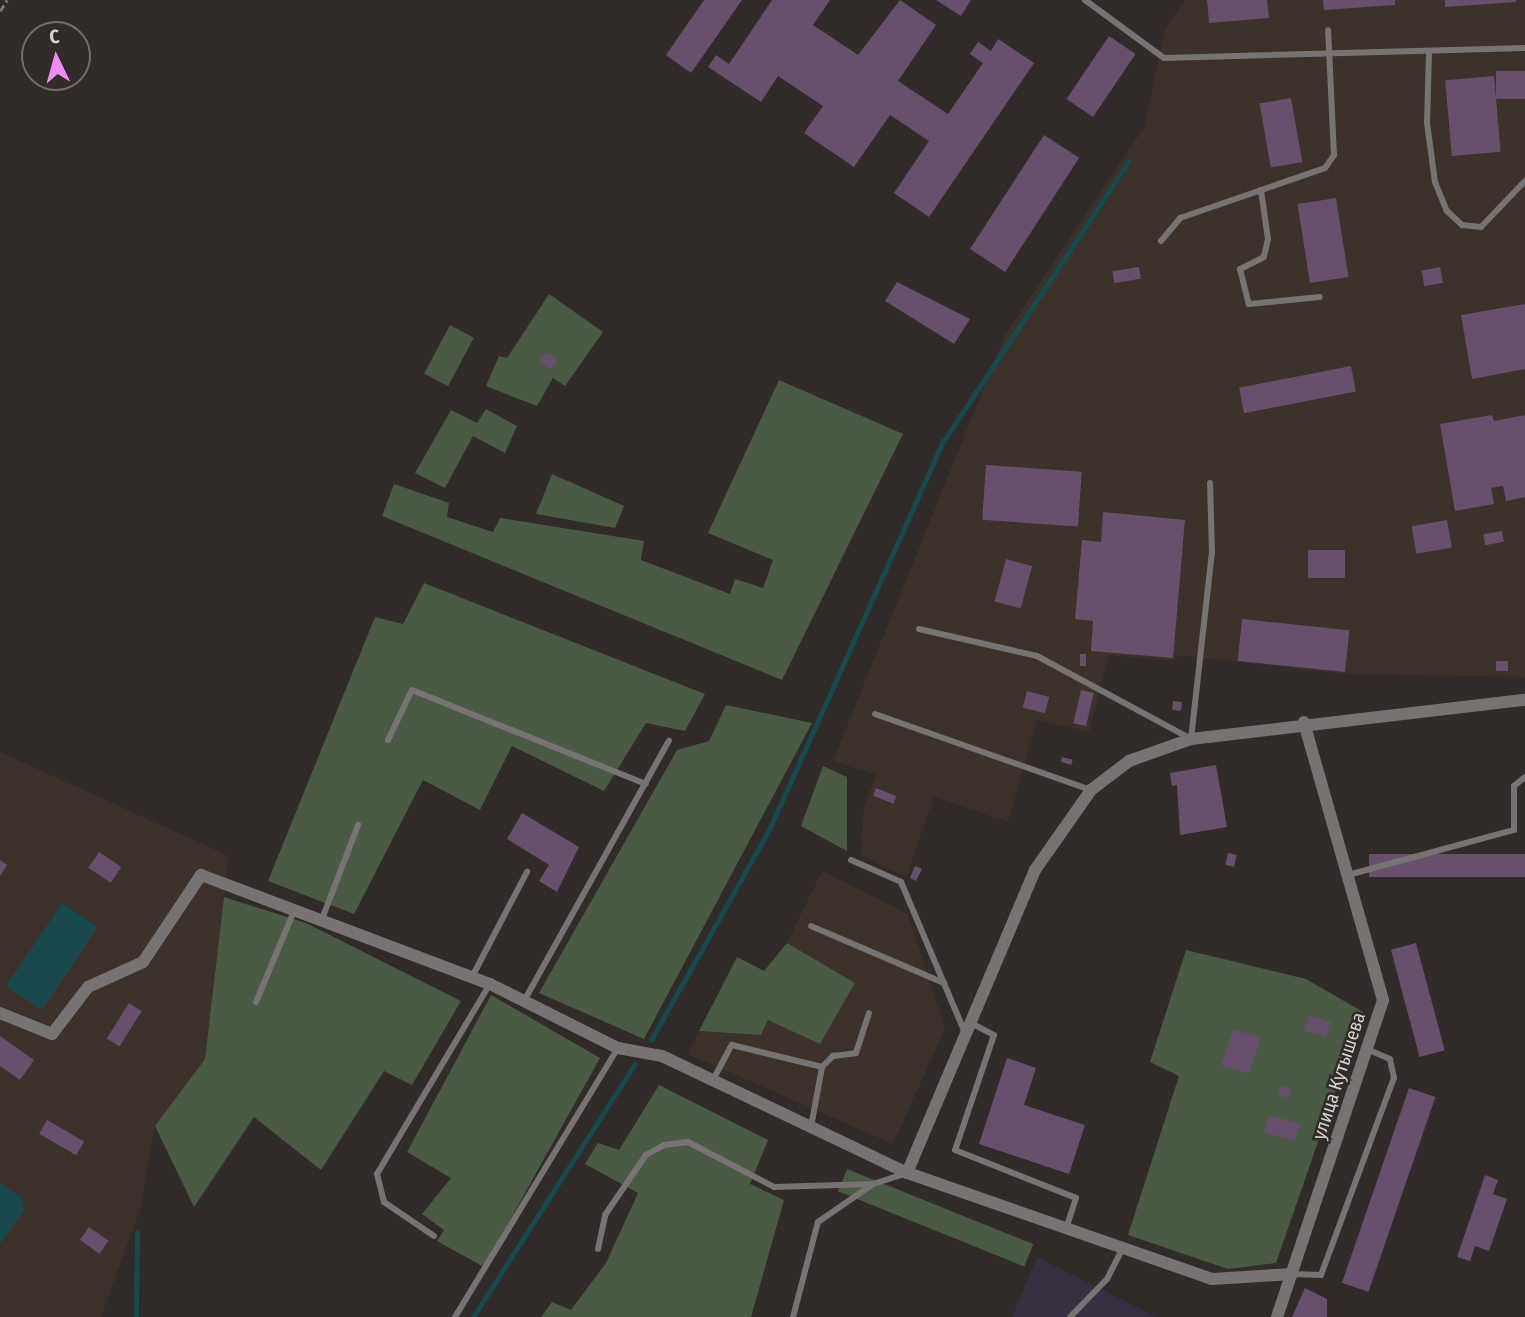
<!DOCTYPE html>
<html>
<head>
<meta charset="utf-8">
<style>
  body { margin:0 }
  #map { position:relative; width:1525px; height:1317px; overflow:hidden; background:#312b29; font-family:"Fira Sans Condensed",sans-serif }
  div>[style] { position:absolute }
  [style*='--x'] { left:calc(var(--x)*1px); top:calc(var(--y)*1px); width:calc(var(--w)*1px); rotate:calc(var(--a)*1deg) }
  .built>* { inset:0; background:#3d312b }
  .education>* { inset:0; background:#383041 }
  .green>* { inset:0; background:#4b5a45; transform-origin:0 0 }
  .water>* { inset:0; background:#17494d; transform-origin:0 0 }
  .stream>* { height:4.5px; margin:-2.25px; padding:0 2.25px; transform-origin:2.25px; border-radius:2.25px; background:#17494d }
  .building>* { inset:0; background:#66506c; transform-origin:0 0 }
  .path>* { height:2.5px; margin-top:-1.25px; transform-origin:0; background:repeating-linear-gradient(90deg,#7b7674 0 7px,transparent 0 10.5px) }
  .lane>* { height:6px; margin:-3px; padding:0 3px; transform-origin:3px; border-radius:3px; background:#767372 }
  .street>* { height:12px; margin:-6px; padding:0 6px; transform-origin:6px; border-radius:6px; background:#767372 }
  span { translate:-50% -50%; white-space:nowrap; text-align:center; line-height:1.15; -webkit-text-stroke:5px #312b29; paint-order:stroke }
  .street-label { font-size:19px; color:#d5d2d0 }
  .north { position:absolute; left:21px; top:21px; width:70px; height:70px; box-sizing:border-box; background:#312b29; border:2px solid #736e6c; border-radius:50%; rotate:355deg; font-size:19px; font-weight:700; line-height:28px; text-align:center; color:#d5d2d0 }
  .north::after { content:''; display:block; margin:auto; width:24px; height:32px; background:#ee8bf8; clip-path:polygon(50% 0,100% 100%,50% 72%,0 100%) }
</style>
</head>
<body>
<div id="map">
  <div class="built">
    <i style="clip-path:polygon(1186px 0,1525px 0,1525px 677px,1344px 674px,1180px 655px,1173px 661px,1109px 655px,1089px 732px,1037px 720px,1008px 822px,934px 797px,906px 877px,861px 856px,864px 806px,876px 775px,833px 761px,1005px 335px,1145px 126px,1165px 28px)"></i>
    <i style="clip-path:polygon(0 752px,229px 856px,205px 1059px,155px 1126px,140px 1210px,101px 1317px,0 1317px)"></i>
    <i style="clip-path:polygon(822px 871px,908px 914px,945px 1029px,893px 1144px,688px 1054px,699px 1031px,761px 1035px,768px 1020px,820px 1044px,855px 983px,787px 943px)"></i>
  </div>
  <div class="education">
    <i style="clip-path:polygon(1037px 1257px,1156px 1317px,1012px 1317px)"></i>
  </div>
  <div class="green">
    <i style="clip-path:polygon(549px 294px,603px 332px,565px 386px,553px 378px,537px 406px,486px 386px,499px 356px,507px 358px)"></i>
    <i style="left:450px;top:325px;width:27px;height:55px;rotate:28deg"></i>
    <i style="clip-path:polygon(779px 380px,903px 434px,782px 680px,382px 516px,394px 484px,449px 503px,447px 517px,493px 532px,500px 518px,644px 541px,641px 560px,730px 594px,735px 579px,763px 588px,773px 560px,708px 533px)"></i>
    <i style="clip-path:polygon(486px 409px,517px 426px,505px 453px,473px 436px,445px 488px,415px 473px,451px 410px,477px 423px)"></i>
    <i style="clip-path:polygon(552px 474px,624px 506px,615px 528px,536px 514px)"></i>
    <i style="clip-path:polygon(424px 583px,705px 694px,685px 731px,646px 723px,604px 791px,512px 746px,480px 810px,423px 780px,354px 914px,268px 881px,375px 617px,403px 624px)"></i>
    <i style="clip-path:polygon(726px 705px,812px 723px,644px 1039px,539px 993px,677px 750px,709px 741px)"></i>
    <i style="clip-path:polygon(823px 766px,847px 777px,847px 851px,801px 826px)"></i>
    <i style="clip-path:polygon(224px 897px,306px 923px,461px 1001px,412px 1085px,384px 1071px,321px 1170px,254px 1117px,194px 1207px,155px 1126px,205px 1059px)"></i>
    <i style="clip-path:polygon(787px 943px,855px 983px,820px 1044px,768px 1020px,761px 1035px,699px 1031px,737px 957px,764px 971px)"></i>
    <i style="clip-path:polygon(1186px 950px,1306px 979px,1363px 1012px,1276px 1263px,1228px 1269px,1128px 1235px,1179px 1076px,1150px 1062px)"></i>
    <i style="clip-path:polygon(491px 995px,600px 1058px,484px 1267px,437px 1241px,444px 1230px,422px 1214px,451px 1178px,407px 1152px)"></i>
    <i style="clip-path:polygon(659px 1085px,768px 1140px,750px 1184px,784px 1200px,751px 1317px,541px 1317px,552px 1302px,571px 1310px,606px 1263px,638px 1193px,585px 1164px,598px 1143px,619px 1150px)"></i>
    <i style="left:847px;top:1169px;width:201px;height:24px;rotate:22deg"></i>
  </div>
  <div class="water">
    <i style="left:62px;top:903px;width:43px;height:100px;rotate:34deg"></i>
    <i style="clip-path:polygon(0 1183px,22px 1198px,24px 1210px,0 1244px)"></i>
  </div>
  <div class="stream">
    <i style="--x:651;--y:1040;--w:243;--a:-60.7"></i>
    <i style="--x:770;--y:828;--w:423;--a:-65.9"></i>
    <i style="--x:943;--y:442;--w:337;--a:-56.5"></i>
    <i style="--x:136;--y:1317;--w:84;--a:-89.3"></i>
    <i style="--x:473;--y:1317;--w:300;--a:-57.4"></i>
  </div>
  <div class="building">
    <i style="clip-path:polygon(704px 0,742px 0,691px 73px,666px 55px)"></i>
    <i style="clip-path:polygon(772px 0,830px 0,813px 25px,858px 55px,900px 0,936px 25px,898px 81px,948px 114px,983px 63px,970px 54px,978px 42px,991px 51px,998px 39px,1034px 63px,929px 217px,894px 193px,929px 141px,890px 115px,854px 167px,804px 133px,823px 106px,778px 76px,761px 102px,708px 67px,716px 55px,729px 64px)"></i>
    <i style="clip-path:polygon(936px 0,971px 0,961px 16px)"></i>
    <i style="clip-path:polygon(1207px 0,1267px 0,1269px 18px,1209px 23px)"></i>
    <i style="clip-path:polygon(1323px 0,1395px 0,1395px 5px,1324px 10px)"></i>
    <i style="clip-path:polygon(1445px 0,1516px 0,1516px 2px,1445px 7px)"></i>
    <i style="left:1109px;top:36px;width:32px;height:76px;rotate:34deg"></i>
    <i style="left:1525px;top:71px;width:28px;height:29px;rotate:90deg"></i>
    <i style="left:1494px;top:76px;width:76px;height:49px;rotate:85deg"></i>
    <i style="left:1291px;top:98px;width:65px;height:32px;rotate:80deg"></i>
    <i style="left:1044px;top:135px;width:42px;height:136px;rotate:33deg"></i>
    <i style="left:1336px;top:198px;width:80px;height:39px;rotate:81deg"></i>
    <i style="left:1139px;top:267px;width:12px;height:27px;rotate:81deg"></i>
    <i style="left:1440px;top:267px;width:16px;height:19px;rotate:79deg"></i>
    <i style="clip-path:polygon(897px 282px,970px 319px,954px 344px,885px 301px)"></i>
    <i style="clip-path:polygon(1525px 304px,1525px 369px,1472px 379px,1461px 315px)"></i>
    <i style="left:546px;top:352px;width:14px;height:12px;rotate:34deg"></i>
    <i style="left:1351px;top:366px;width:26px;height:114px;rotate:79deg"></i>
    <i style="clip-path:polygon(1492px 415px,1494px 421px,1525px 415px,1525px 497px,1506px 501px,1503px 486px,1491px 488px,1494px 504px,1455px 511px,1440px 424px)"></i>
    <i style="left:986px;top:465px;width:96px;height:55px;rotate:4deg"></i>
    <i style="clip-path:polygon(1103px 512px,1185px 520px,1173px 658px,1091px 651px,1093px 621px,1075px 619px,1082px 540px,1101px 542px)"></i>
    <i style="left:1447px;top:520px;width:28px;height:36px;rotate:80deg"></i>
    <i style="left:1502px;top:531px;width:11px;height:19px;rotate:80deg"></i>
    <i style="left:1308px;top:550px;width:37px;height:28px"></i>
    <i style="left:1006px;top:559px;width:27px;height:44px;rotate:15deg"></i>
    <i style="left:1242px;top:619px;width:108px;height:42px;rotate:6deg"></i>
    <i style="left:1080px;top:654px;width:6px;height:12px"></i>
    <i style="left:1496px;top:661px;width:12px;height:10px"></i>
    <i style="left:1081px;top:690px;width:13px;height:34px;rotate:13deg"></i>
    <i style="left:1027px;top:691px;width:23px;height:17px;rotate:15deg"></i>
    <i style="left:1173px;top:701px;width:9px;height:9px;rotate:6deg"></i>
    <i style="left:1062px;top:757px;width:11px;height:5px;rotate:15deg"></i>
    <i style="clip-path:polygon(1216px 765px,1227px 827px,1180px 835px,1177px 785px,1172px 786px,1170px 773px)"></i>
    <i style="left:876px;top:788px;width:22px;height:8px;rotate:22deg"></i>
    <i style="clip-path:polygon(522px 813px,579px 847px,557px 892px,539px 881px,549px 865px,507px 839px)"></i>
    <i style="left:99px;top:852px;width:27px;height:19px;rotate:34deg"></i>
    <i style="left:1228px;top:853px;width:9px;height:12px;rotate:13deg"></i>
    <i style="left:1525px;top:854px;width:23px;height:156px;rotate:90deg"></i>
    <i style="clip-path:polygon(0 860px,7px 865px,0 876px)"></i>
    <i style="clip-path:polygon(915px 866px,922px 869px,916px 881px,910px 878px)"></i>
    <i style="left:1416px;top:943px;width:111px;height:26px;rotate:75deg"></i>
    <i style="left:129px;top:1003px;width:15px;height:42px;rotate:32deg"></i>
    <i style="left:1309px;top:1015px;width:23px;height:16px;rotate:18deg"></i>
    <i style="left:1233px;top:1029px;width:29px;height:38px;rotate:18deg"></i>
    <i style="clip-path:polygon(0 1036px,34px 1060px,20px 1080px,0 1066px)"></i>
    <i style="clip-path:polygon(1007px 1058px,1036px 1068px,1024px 1105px,1085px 1125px,1069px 1174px,979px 1144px)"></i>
    <i style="left:1279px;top:1086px;width:12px;height:10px;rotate:9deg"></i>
    <i style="left:1409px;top:1088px;width:28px;height:206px;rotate:19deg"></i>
    <i style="left:1269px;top:1115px;width:32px;height:18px;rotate:16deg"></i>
    <i style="left:47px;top:1120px;width:43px;height:16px;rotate:30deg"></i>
    <i style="clip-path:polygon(1485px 1175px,1498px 1180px,1493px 1194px,1507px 1199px,1489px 1251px,1475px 1246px,1470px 1261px,1457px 1257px)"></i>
    <i style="left:89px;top:1227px;width:24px;height:16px;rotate:35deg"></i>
    <i style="clip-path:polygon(1305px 1288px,1327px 1299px,1327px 1317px,1292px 1317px)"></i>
  </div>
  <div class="path">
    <i style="--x:0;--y:11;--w:13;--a:-58"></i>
  </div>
  <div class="lane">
    <i style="--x:1085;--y:0;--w:98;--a:36.3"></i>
    <i style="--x:1164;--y:58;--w:361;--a:-1.6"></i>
    <i style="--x:1429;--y:52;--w:71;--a:91.6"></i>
    <i style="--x:1427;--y:123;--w:60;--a:82.3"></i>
    <i style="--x:1435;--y:182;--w:31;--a:68"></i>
    <i style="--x:1447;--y:211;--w:21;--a:43"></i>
    <i style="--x:1462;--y:225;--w:19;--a:6"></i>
    <i style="--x:1481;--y:227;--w:64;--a:-46.3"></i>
    <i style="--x:1261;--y:190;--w:49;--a:81.9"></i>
    <i style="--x:1268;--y:239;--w:18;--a:103"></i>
    <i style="--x:1264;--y:257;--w:27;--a:153"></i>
    <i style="--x:1240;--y:269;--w:36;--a:76"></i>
    <i style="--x:1249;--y:304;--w:71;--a:-5.6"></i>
    <i style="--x:1161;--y:241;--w:30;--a:-50"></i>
    <i style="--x:1180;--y:218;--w:153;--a:-19"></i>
    <i style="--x:1325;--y:168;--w:16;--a:-55"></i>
    <i style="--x:1334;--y:155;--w:125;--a:-92.7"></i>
    <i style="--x:919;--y:629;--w:121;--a:12.9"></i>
    <i style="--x:1037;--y:656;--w:175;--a:28.3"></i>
    <i style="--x:1191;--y:739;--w:187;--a:-83.6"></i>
    <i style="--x:1212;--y:553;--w:70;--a:-91.6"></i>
    <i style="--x:875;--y:714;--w:229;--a:19.4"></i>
    <i style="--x:388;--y:740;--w:55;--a:-64.4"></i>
    <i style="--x:412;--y:690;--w:252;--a:21.9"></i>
    <i style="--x:851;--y:860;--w:55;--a:23.7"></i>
    <i style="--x:901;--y:882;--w:164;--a:67"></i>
    <i style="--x:1348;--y:875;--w:172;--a:-15.2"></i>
    <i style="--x:1514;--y:830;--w:44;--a:-90"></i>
    <i style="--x:1514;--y:786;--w:14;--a:-39"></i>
    <i style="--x:322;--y:919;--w:101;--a:-69"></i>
    <i style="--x:811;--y:926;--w:145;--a:23.2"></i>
    <i style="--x:472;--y:977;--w:119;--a:-62.4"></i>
    <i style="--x:524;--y:1001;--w:298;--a:-60.9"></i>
    <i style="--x:256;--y:1002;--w:99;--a:-67.3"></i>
    <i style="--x:971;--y:1023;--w:26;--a:28"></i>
    <i style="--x:994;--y:1035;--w:121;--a:108.7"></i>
    <i style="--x:955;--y:1150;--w:130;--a:21.6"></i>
    <i style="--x:1076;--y:1198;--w:33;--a:108"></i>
    <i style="--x:822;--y:1067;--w:16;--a:-45"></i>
    <i style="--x:833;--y:1056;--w:23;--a:-7"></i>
    <i style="--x:856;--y:1053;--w:42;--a:-72"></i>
    <i style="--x:713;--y:1080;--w:40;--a:-62"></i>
    <i style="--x:732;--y:1045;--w:93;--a:13.7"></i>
    <i style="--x:822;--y:1067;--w:61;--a:100.4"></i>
    <i style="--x:434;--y:1236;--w:60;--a:-145.8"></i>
    <i style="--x:384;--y:1202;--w:29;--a:-104"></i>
    <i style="--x:377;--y:1174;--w:221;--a:-59.3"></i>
    <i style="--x:598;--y:1249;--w:35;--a:-78"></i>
    <i style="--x:605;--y:1215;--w:73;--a:-55.7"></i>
    <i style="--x:646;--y:1155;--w:21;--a:-29"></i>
    <i style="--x:664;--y:1145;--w:24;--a:-7"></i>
    <i style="--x:688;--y:1142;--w:97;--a:27.6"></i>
    <i style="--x:774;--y:1187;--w:99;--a:-1.7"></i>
    <i style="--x:1292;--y:1274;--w:29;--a:2"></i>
    <i style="--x:1321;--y:1275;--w:210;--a:-69.7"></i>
    <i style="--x:1394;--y:1078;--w:19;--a:-102"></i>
    <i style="--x:1390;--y:1059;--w:21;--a:-157"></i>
    <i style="--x:455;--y:1317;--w:315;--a:-58.8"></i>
    <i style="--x:793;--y:1317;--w:98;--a:-75.3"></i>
    <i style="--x:818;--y:1222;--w:67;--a:-34.6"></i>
    <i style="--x:873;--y:1184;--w:33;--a:-18"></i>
    <i style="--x:1070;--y:1317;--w:53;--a:-45.8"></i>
    <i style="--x:1107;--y:1279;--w:35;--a:-63"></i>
  </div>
  <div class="street">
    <i style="--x:0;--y:1013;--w:56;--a:22"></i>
    <i style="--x:52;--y:1034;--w:59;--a:-52.5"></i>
    <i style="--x:88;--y:987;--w:60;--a:-24.4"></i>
    <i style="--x:143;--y:962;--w:105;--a:-56.3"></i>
    <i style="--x:201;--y:875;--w:309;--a:20.7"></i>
    <i style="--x:490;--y:984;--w:143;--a:26.6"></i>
    <i style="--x:618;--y:1048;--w:45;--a:10.3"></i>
    <i style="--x:662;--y:1056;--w:272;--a:25.5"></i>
    <i style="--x:1292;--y:1274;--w:80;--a:176.4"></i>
    <i style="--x:1212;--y:1279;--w:323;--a:-160.8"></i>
    <i style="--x:907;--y:1173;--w:329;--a:-67.1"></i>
    <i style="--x:1035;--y:870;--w:98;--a:-55"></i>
    <i style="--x:1091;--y:790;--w:48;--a:-37.3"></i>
    <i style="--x:1129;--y:761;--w:66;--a:-19.5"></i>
    <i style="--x:1191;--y:739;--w:336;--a:-6.7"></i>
    <i style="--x:1277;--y:1317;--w:334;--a:-71.5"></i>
    <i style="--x:1383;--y:1000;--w:289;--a:-105.9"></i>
  </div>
  <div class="street-label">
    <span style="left:1339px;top:1076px;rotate:-72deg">улица Кутышева</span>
  </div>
  <div class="north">С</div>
</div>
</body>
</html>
